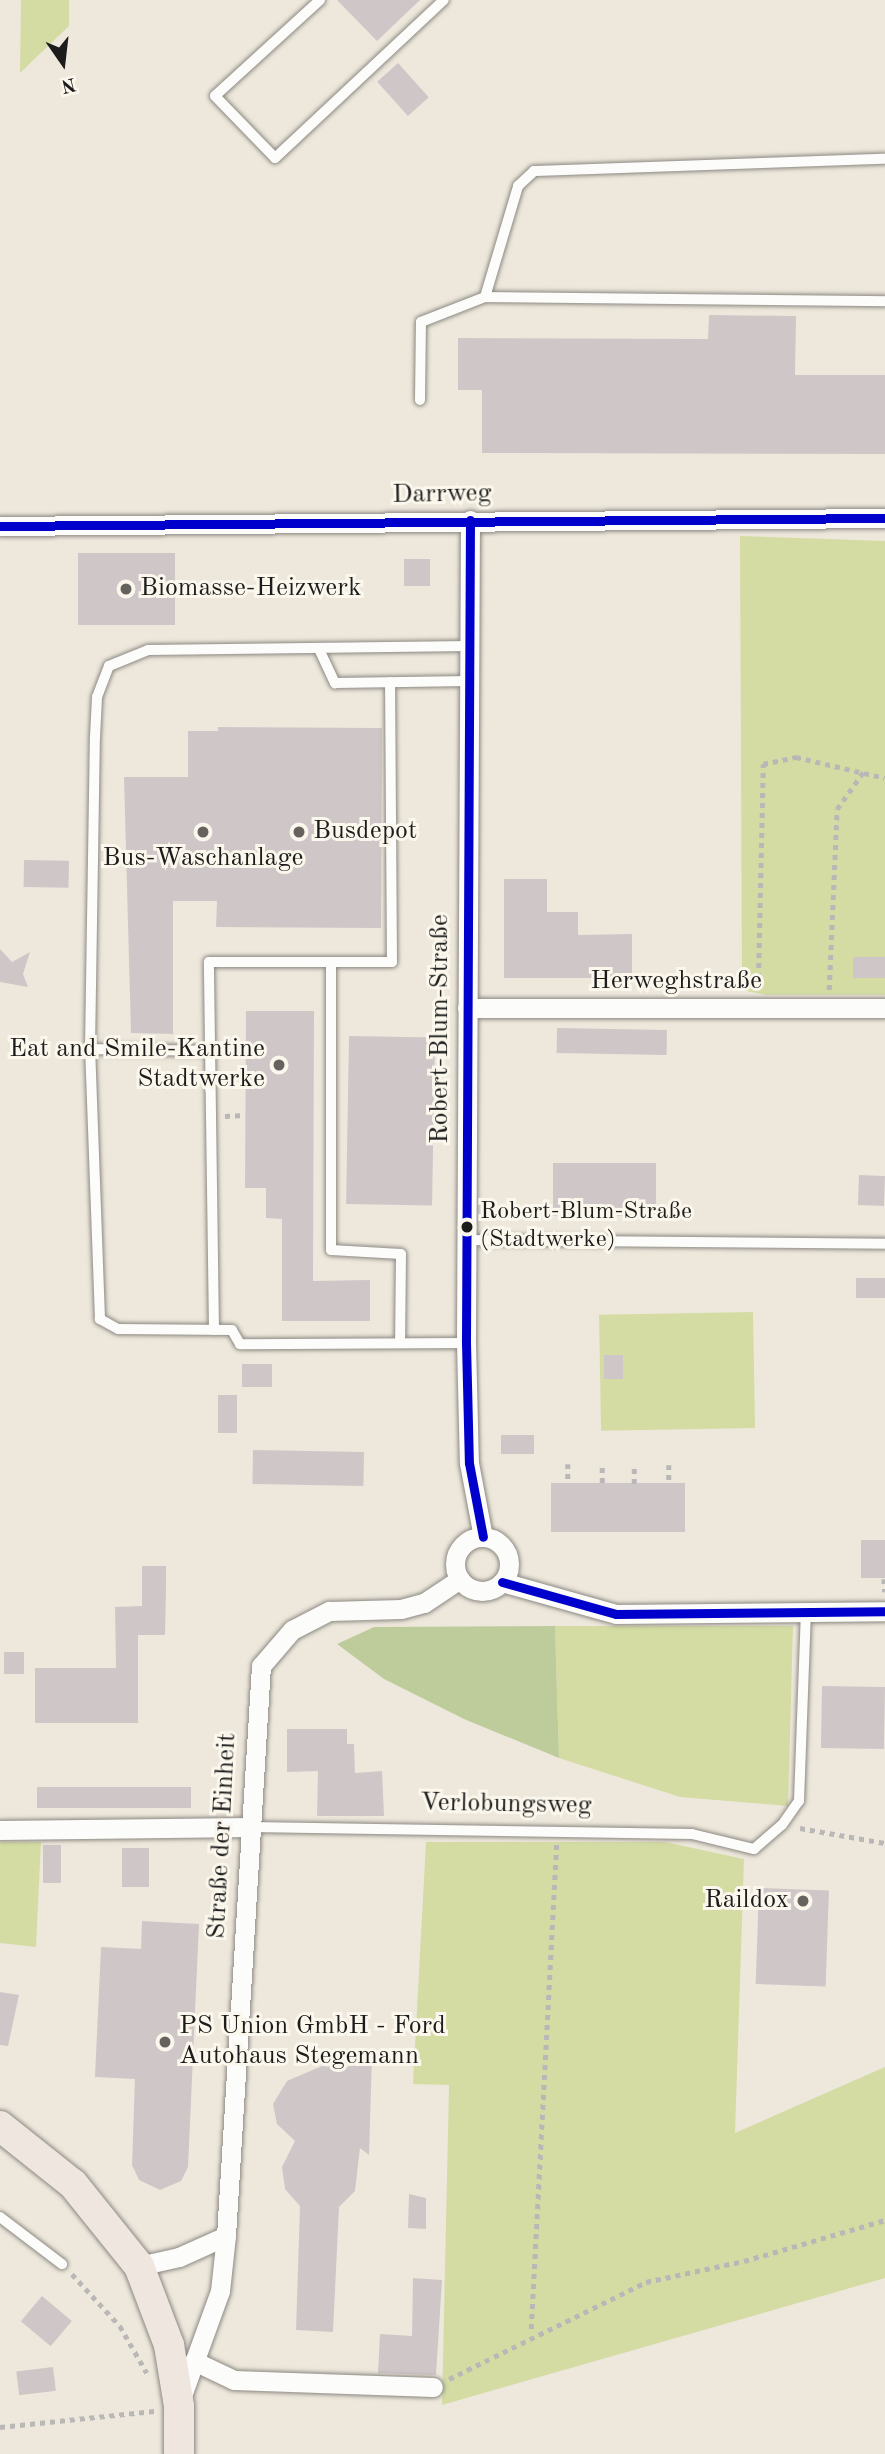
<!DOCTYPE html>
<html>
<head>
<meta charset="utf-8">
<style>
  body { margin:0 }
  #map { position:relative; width:885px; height:2454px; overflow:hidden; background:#eee8dc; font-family:"Old Standard TT",serif }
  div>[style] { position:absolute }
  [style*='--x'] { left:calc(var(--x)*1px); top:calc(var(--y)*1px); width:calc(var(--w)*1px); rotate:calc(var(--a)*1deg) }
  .green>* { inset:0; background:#d4dca4; transform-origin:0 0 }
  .forest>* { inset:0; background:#becc9c }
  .building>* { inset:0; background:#cfc6c8; transform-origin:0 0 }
  .path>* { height:4.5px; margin-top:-2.25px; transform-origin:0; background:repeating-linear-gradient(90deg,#b9b8b7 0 5px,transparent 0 10px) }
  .roads { filter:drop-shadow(0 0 2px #8c8983) drop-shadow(0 0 2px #8c8983) }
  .lane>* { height:10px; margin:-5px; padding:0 5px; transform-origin:5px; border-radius:5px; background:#fcfcfa }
  .street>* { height:19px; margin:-9.5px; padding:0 9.5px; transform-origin:9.5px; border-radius:9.5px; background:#fcfcfa }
  .street>.ring { margin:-9.5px; padding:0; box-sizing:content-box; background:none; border:19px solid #fcfcfa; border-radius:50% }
  .primary>* { height:30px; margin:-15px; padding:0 15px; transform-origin:15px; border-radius:15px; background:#eee6df }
  .bus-1>* { height:9px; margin:-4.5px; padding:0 4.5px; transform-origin:4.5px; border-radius:4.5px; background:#0000cd }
  .dots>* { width:19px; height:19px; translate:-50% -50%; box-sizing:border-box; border:4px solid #fbf7ec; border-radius:50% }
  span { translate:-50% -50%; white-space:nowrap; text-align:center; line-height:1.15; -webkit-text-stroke:6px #fbf7ec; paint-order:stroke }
  .bus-label { font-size:24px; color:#1c1c1c }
  .left { translate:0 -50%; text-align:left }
  .street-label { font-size:26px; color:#1c1c1c }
  .poi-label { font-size:26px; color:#1c1c1c }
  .right { translate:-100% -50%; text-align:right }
  .north { position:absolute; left:28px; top:28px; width:70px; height:70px; -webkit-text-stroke:5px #fbf7ec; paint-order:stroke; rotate:166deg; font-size:19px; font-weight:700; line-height:28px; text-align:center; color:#1c1c1c }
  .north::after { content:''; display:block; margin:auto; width:24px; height:32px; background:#1c1c1c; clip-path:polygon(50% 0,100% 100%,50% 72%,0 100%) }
</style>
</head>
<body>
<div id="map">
  <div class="green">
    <i style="clip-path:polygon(21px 0,69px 0,69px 26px,20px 73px)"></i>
    <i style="clip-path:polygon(740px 536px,885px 541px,885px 995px,766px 995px,742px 990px)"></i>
    <i style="left:753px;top:1312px;width:116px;height:154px;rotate:89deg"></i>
    <i style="clip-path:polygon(555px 1626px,793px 1626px,788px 1806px,680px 1797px,559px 1758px)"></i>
    <i style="clip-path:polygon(0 1842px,41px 1842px,36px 1947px,0 1943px)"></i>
    <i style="clip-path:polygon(426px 1842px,665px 1842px,744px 1859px,735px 2133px,885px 2067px,885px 2278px,442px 2405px,449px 2085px,413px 2084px)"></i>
  </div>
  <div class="forest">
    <i style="clip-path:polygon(555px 1626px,559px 1758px,464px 1719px,384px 1679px,337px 1644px,374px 1627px)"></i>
  </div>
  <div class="building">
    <i style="clip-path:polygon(337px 0,420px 0,377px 41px)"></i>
    <i style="left:398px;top:63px;width:46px;height:28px;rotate:48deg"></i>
    <i style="clip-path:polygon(709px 315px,796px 316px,795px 375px,885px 375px,885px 454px,482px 453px,482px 390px,458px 390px,458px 338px,708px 339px)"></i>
    <i style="left:78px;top:553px;width:97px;height:72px"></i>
    <i style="left:404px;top:559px;width:26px;height:27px"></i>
    <i style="clip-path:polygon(218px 727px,382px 728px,381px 928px,216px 927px,217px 901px,173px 901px,173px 1034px,131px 1033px,124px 777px,188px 777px,188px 731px,218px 731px)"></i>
    <i style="left:24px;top:860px;width:45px;height:27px;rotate:1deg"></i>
    <i style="clip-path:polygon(504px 879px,547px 879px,547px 912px,578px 912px,578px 935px,632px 934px,632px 978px,504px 978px)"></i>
    <i style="clip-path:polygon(0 949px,12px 962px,30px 952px,23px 974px,28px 987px,0 982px)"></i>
    <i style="left:853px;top:957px;width:32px;height:21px"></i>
    <i style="clip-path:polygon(246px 1011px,314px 1011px,313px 1281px,370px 1280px,370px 1321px,282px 1321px,282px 1219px,266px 1218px,266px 1188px,245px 1188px)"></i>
    <i style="left:557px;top:1028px;width:110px;height:25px;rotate:1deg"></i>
    <i style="left:349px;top:1036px;width:86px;height:168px;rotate:1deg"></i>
    <i style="left:553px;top:1163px;width:103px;height:53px"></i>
    <i style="left:859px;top:1175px;width:26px;height:30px;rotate:2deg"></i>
    <i style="left:856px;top:1278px;width:29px;height:20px"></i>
    <i style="left:604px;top:1355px;width:19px;height:24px"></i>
    <i style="left:242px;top:1364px;width:30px;height:23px"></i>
    <i style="left:218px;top:1395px;width:19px;height:38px"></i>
    <i style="left:501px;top:1435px;width:33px;height:19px"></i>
    <i style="left:253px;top:1450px;width:111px;height:34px;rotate:1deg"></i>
    <i style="left:551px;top:1483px;width:134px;height:49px"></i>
    <i style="left:861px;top:1540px;width:24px;height:38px"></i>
    <i style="clip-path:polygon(142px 1566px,166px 1566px,166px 1589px,165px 1635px,138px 1635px,138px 1723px,35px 1723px,35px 1668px,116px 1668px,115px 1607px,142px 1606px)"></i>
    <i style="left:4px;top:1652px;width:20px;height:22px"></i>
    <i style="left:822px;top:1686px;width:63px;height:62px;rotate:1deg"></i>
    <i style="clip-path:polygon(287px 1729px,347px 1729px,347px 1744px,354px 1744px,355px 1773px,382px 1771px,384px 1816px,317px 1816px,318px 1771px,287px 1772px)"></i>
    <i style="left:37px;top:1787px;width:154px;height:21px"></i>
    <i style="left:43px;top:1845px;width:18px;height:38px"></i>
    <i style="left:122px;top:1848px;width:27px;height:39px"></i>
    <i style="left:759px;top:1888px;width:70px;height:96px;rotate:2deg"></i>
    <i style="clip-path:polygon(142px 1921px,199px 1924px,188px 2167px,181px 2181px,160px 2190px,139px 2180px,132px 2165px,135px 2079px,95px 2077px,101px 1947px,141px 1949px)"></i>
    <i style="clip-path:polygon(0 1992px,19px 1995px,8px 2046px,0 2045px)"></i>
    <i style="clip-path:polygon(372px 2057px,369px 2155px,360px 2148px,355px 2191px,339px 2207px,333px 2332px,296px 2330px,300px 2206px,285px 2189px,282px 2167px,295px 2141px,277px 2124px,273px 2104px,287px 2081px,322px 2066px,345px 2068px)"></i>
    <i style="clip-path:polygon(409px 2194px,426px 2198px,426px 2229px,408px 2228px)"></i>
    <i style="clip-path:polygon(413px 2278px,442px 2280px,436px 2375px,378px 2373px,380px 2334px,412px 2336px)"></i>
    <i style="left:42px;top:2296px;width:39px;height:33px;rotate:40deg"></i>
    <i style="left:53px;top:2367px;width:24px;height:37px;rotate:83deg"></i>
  </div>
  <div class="path">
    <i style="--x:758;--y:988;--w:224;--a:-88.7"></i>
    <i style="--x:763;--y:764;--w:34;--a:-12"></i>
    <i style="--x:796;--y:757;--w:91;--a:13.3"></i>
    <i style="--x:829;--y:990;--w:181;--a:-87.5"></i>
    <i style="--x:837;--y:809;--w:47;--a:-54.6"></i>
    <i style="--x:225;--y:1116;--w:20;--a:-3"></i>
    <i style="--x:568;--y:1464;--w:19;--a:90"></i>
    <i style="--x:669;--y:1465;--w:18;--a:90"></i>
    <i style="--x:602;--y:1483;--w:19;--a:-90"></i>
    <i style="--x:634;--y:1484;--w:20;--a:-90"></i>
    <i style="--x:884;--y:1579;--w:13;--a:86"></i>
    <i style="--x:800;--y:1828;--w:86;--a:10"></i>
    <i style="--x:72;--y:2274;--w:71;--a:47.3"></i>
    <i style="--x:120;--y:2326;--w:54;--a:60.1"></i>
    <i style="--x:531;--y:2329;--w:486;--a:-87"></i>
    <i style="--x:449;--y:2379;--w:220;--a:-26.2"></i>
    <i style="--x:646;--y:2282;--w:100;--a:-12.1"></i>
    <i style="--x:744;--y:2261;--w:147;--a:-16.2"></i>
    <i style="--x:0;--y:2427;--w:155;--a:-5.9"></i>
  </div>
  <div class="roads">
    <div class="lane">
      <i style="--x:320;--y:0;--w:142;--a:137.6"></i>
      <i style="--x:215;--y:96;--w:86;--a:45.9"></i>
      <i style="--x:275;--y:158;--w:231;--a:-43.1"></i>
      <i style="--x:485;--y:297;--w:400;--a:0.6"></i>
      <i style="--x:420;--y:400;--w:78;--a:-89.3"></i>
      <i style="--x:421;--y:322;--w:69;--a:-21.3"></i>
      <i style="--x:485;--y:297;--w:116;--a:-73.4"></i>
      <i style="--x:518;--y:186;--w:22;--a:-43"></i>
      <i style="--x:534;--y:171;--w:351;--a:-2"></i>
      <i style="--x:319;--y:649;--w:38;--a:65"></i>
      <i style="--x:335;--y:683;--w:135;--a:-0.8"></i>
      <i style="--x:331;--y:962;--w:288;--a:90"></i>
      <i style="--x:331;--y:1250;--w:70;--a:3.3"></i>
      <i style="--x:401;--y:1254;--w:89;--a:90.6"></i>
      <i style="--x:90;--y:1049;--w:121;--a:0.9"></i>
      <i style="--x:466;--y:1240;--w:419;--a:0.5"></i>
      <i style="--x:214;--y:1330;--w:368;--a:-90.8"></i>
      <i style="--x:209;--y:962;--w:183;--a:0"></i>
      <i style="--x:392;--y:962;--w:280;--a:-90.4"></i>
      <i style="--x:466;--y:1343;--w:226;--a:179.7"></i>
      <i style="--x:240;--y:1344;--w:16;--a:-120"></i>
      <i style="--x:232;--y:1330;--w:114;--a:-179.5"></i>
      <i style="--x:118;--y:1329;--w:21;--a:-151"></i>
      <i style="--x:100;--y:1319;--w:270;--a:-92.1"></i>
      <i style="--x:90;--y:1049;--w:312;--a:-89.1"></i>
      <i style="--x:95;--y:737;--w:40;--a:-87.1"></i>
      <i style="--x:97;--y:697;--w:33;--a:-69"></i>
      <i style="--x:109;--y:666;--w:42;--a:-22.3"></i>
      <i style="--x:148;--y:650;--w:322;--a:-0.7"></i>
      <i style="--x:250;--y:1827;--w:442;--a:0.9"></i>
      <i style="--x:692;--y:1834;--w:64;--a:13.6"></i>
      <i style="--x:754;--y:1849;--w:37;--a:-41"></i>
      <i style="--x:782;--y:1825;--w:29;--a:-55"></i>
      <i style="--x:799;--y:1801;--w:190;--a:-87.9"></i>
      <i style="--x:0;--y:2217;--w:78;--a:37.2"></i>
    </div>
    <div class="street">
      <i style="--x:470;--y:520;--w:823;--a:90.28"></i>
      <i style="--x:466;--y:1343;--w:120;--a:88.6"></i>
      <i style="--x:469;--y:1463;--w:75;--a:79.3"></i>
      <i style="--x:0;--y:526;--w:885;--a:-0.52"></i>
      <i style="--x:467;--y:1008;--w:418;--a:0"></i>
      <i class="ring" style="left:455px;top:1537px;width:35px;height:35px"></i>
      <i style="--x:502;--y:1582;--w:118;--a:15.7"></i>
      <i style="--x:616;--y:1614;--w:269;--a:-0.6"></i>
      <i style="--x:0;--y:1830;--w:249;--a:-0.7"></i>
      <i style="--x:139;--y:2266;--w:41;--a:-12.7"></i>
      <i style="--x:179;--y:2257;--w:51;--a:-24.1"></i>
      <i style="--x:194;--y:2361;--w:44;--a:25.4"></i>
      <i style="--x:234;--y:2380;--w:199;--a:2"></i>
      <i style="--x:180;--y:2401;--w:117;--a:-70"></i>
      <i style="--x:220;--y:2291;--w:55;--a:-83.8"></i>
      <i style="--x:226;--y:2236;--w:571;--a:-86.49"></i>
      <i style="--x:261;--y:1666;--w:48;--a:-49.3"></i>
      <i style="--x:292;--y:1630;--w:42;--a:-27.2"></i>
      <i style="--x:329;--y:1611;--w:72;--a:-1.6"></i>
      <i style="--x:401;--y:1609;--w:24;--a:-15"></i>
      <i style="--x:424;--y:1603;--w:43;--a:-33.7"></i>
    </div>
    <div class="primary">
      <i style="--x:0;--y:2126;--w:93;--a:38.5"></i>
      <i style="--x:73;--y:2184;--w:105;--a:51.2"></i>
      <i style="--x:139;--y:2266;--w:85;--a:69.2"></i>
      <i style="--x:169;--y:2345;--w:62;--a:80.7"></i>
      <i style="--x:179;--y:2406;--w:48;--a:90"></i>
    </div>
  </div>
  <div class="bus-1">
    <i style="--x:470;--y:520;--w:823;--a:90.28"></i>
    <i style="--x:466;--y:1343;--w:120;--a:88.6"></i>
    <i style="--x:469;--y:1463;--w:75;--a:79.3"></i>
    <i style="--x:0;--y:526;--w:885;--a:-0.52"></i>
    <i style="--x:502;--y:1582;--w:118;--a:15.7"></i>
    <i style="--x:616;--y:1614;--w:269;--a:-0.6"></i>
  </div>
  <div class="dots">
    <i style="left:126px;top:589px;background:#66635f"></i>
    <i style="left:203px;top:832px;background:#66635f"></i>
    <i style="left:299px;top:832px;background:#66635f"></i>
    <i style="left:279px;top:1065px;background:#66635f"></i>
    <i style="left:467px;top:1227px;background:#1c1c1c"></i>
    <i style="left:803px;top:1901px;background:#66635f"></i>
    <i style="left:165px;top:2042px;background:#66635f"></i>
  </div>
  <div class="bus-label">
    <span class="left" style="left:480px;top:1227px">Robert-Blum-Straße<br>(Stadtwerke)</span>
  </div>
  <div class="street-label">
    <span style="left:442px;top:495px;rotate:-1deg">Darrweg</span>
    <span style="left:676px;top:982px">Herweghstraße</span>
    <span style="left:441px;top:1029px;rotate:-90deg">Robert-Blum-Straße</span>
    <span style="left:506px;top:1805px;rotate:1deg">Verlobungsweg</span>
    <span style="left:223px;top:1836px;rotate:-87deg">Straße der Einheit</span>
  </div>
  <div class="poi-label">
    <span class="left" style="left:140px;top:589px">Biomasse-Heizwerk</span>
    <span class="left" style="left:313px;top:832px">Busdepot</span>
    <span style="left:203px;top:859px">Bus-Waschanlage</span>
    <span class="right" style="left:265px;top:1065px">Eat and Smile-Kantine<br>Stadtwerke</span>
    <span class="right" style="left:789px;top:1901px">Raildox</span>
    <span class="left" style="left:179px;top:2042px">PS Union GmbH - Ford<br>Autohaus Stegemann</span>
  </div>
  <div class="north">N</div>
</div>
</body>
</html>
